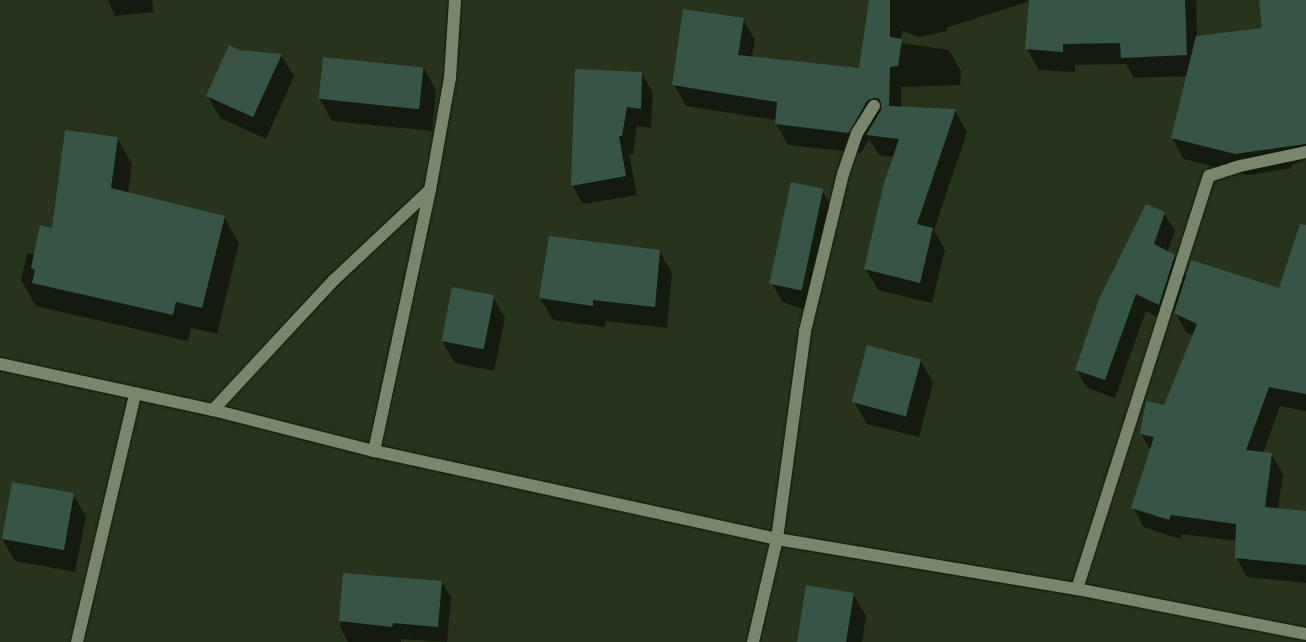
<!DOCTYPE html>
<html>
<head>
<meta charset="utf-8">
<style>
  body { margin:0 }
  #map { position:relative; width:1306px; height:642px; overflow:hidden; background:#27331b; font-family:"DM Sans",sans-serif }
  div>[style] { position:absolute }
  [style*='--x'] { left:calc(var(--x)*1px); top:calc(var(--y)*1px); width:calc(var(--w)*1px); rotate:calc(var(--a)*1deg) }
  .shadow>* { inset:0; background:#0007 }
  .building>* { inset:0; background:#365547; transform-origin:0 0 }
  .roads { filter:drop-shadow(0 0 1px #101a04) drop-shadow(0 0 1px #101a04) }
  .minor>* { height:12px; margin:-6px; padding:0 6px; transform-origin:6px; border-radius:6px; background:#78866b }
  .tertiary>* { height:12px; margin:-6px; padding:0 6px; transform-origin:6px; border-radius:6px; background:#78866b }
  span { translate:-50% -50%; white-space:nowrap; text-align:center; line-height:1.15; -webkit-text-stroke:4px #13180e; paint-order:stroke }
</style>
</head>
<body>
<div id="map">
  <div class="shadow">
    <i style="clip-path:polygon(108px 0,152px 0,154px 12px,115px 16px)"></i>
    <i style="clip-path:polygon(871px 0,1196px 0,1197px 37px,1264px 29px,1261px 0,1306px 0,1306px 159px,1292px 165px,1292px 168px,1248px 175px,1184px 159px,1172px 138px,1187px 76px,1134px 78px,1126px 64px,1075px 65px,1075px 72px,1039px 70px,1027px 49px,1030px 1px,946px 28px,947px 31px,919px 37px,902px 31px,901px 43px,949px 50px,961px 71px,960px 85px,901px 87px,901px 108px,955px 111px,967px 132px,934px 230px,945px 250px,932px 303px,878px 290px,866px 269px,894px 157px,879px 155px,869px 139px,861px 153px,788px 145px,776px 124px,776px 120px,686px 106px,674px 84px,743px 19px,755px 40px,752px 57px,860px 69px)"></i>
    <i style="clip-path:polygon(238px 51px,281px 55px,294px 76px,266px 139px,220px 118px,208px 96px)"></i>
    <i style="clip-path:polygon(424px 68px,436px 90px,432px 131px,332px 121px,320px 99px)"></i>
    <i style="clip-path:polygon(642px 74px,653px 93px,651px 128px,637px 126px,633px 155px,629px 154px,637px 195px,583px 204px,572px 185px)"></i>
    <i style="clip-path:polygon(117px 138px,132px 164px,128px 194px,224px 217px,239px 243px,217px 334px,191px 328px,188px 341px,36px 306px,21px 280px,27px 253px,35px 255px)"></i>
    <i style="clip-path:polygon(822px 190px,832px 208px,810px 312px,783px 302px,772px 284px)"></i>
    <i style="clip-path:polygon(1164px 213px,1175px 231px,1167px 252px,1174px 256px,1187px 277px,1280px 289px,1306px 268px,1306px 411px,1280px 406px,1263px 453px,1271px 454px,1283px 474px,1278px 509px,1306px 512px,1306px 583px,1247px 577px,1236px 557px,1236px 541px,1182px 534px,1180px 539px,1144px 527px,1133px 508px,1151px 451px,1141px 434px,1165px 406px,1194px 336px,1186px 332px,1174px 310px,1169px 323px,1146px 311px,1115px 398px,1087px 388px,1076px 369px)"></i>
    <i style="clip-path:polygon(660px 252px,672px 273px,667px 328px,606px 321px,605px 327px,553px 320px,540px 298px)"></i>
    <i style="clip-path:polygon(493px 297px,505px 318px,494px 371px,455px 363px,442px 341px)"></i>
    <i style="clip-path:polygon(920px 360px,933px 382px,919px 437px,867px 424px,854px 402px)"></i>
    <i style="clip-path:polygon(73px 495px,86px 516px,75px 572px,15px 561px,2px 539px)"></i>
    <i style="clip-path:polygon(344px 575px,442px 582px,451px 598px,447px 642px,401px 639px,401px 642px,348px 642px,340px 627px)"></i>
    <i style="clip-path:polygon(853px 594px,866px 616px,862px 642px,800px 642px)"></i>
  </div>
  <div class="building">
    <i style="clip-path:polygon(869px 0,890px 0,890px 37px,902px 39px,898px 66px,890px 67px,889px 106px,956px 109px,917px 224px,933px 228px,920px 283px,864px 269px,884px 183px,899px 139px,866px 135px,881px 110px,881px 103px,879px 99px,874px 98px,867px 101px,849px 133px,775px 124px,777px 102px,672px 85px,683px 9px,744px 18px,738px 55px,859px 68px)"></i>
    <i style="clip-path:polygon(1029px 0,1185px 0,1187px 55px,1121px 58px,1120px 43px,1063px 44px,1063px 52px,1025px 49px)"></i>
    <i style="clip-path:polygon(1259px 0,1306px 0,1306px 144px,1235px 154px,1171px 138px,1196px 36px,1262px 28px)"></i>
    <i style="clip-path:polygon(229px 45px,239px 50px,282px 54px,253px 117px,206px 96px)"></i>
    <i style="left:323px;top:57px;width:101px;height:42px;rotate:6deg"></i>
    <i style="clip-path:polygon(575px 69px,642px 72px,641px 109px,627px 107px,622px 136px,619px 136px,626px 176px,571px 186px)"></i>
    <i style="clip-path:polygon(65px 130px,118px 137px,111px 188px,225px 216px,202px 308px,176px 302px,173px 315px,32px 283px,35px 270px,31px 268px,40px 225px,52px 228px)"></i>
    <i style="left:791px;top:182px;width:33px;height:104px;rotate:12deg"></i>
    <i style="clip-path:polygon(1146px 204px,1165px 212px,1154px 244px,1175px 255px,1159px 305px,1136px 294px,1105px 380px,1075px 370px,1099px 299px)"></i>
    <i style="clip-path:polygon(1300px 224px,1306px 225px,1306px 394px,1269px 387px,1246px 450px,1272px 453px,1265px 507px,1306px 511px,1306px 565px,1235px 558px,1236px 524px,1171px 515px,1169px 520px,1131px 508px,1154px 437px,1140px 434px,1146px 401px,1164px 405px,1197px 324px,1174px 313px,1191px 260px,1279px 288px)"></i>
    <i style="clip-path:polygon(549px 236px,660px 250px,655px 307px,593px 300px,593px 306px,539px 298px)"></i>
    <i style="left:452px;top:287px;width:43px;height:55px;rotate:11deg"></i>
    <i style="left:867px;top:345px;width:56px;height:59px;rotate:15deg"></i>
    <i style="left:12px;top:482px;width:63px;height:58px;rotate:10deg"></i>
    <i style="clip-path:polygon(343px 573px,442px 581px,438px 627px,393px 623px,392px 627px,339px 621px)"></i>
    <i style="clip-path:polygon(806px 585px,854px 593px,846px 642px,797px 642px)"></i>
  </div>
  <div class="roads">
    <div class="minor">
      <i style="--x:430;--y:190;--w:114;--a:-79.9"></i>
      <i style="--x:450;--y:78;--w:78;--a:-86.3"></i>
      <i style="--x:213;--y:410;--w:178;--a:-47.1"></i>
      <i style="--x:334;--y:280;--w:132;--a:-43.2"></i>
      <i style="--x:430;--y:190;--w:267;--a:102.1"></i>
      <i style="--x:1077;--y:589;--w:434;--a:-72.3"></i>
      <i style="--x:1209;--y:176;--w:33;--a:-18"></i>
      <i style="--x:1240;--y:166;--w:67;--a:-12"></i>
      <i style="--x:77;--y:642;--w:255;--a:-76.8"></i>
      <i style="--x:753;--y:642;--w:106;--a:-76.9"></i>
      <i style="--x:777;--y:539;--w:210;--a:-82.3"></i>
      <i style="--x:805;--y:331;--w:162;--a:-76.4"></i>
      <i style="--x:843;--y:174;--w:43;--a:-71.1"></i>
      <i style="--x:857;--y:133;--w:32;--a:-58"></i>
    </div>
    <div class="tertiary">
      <i style="--x:0;--y:364;--w:218;--a:12.2"></i>
      <i style="--x:213;--y:410;--w:166;--a:14.3"></i>
      <i style="--x:374;--y:451;--w:412;--a:12.3"></i>
      <i style="--x:777;--y:539;--w:304;--a:9.5"></i>
      <i style="--x:1077;--y:589;--w:233;--a:11.1"></i>
    </div>
  </div>
</div>
</body>
</html>
